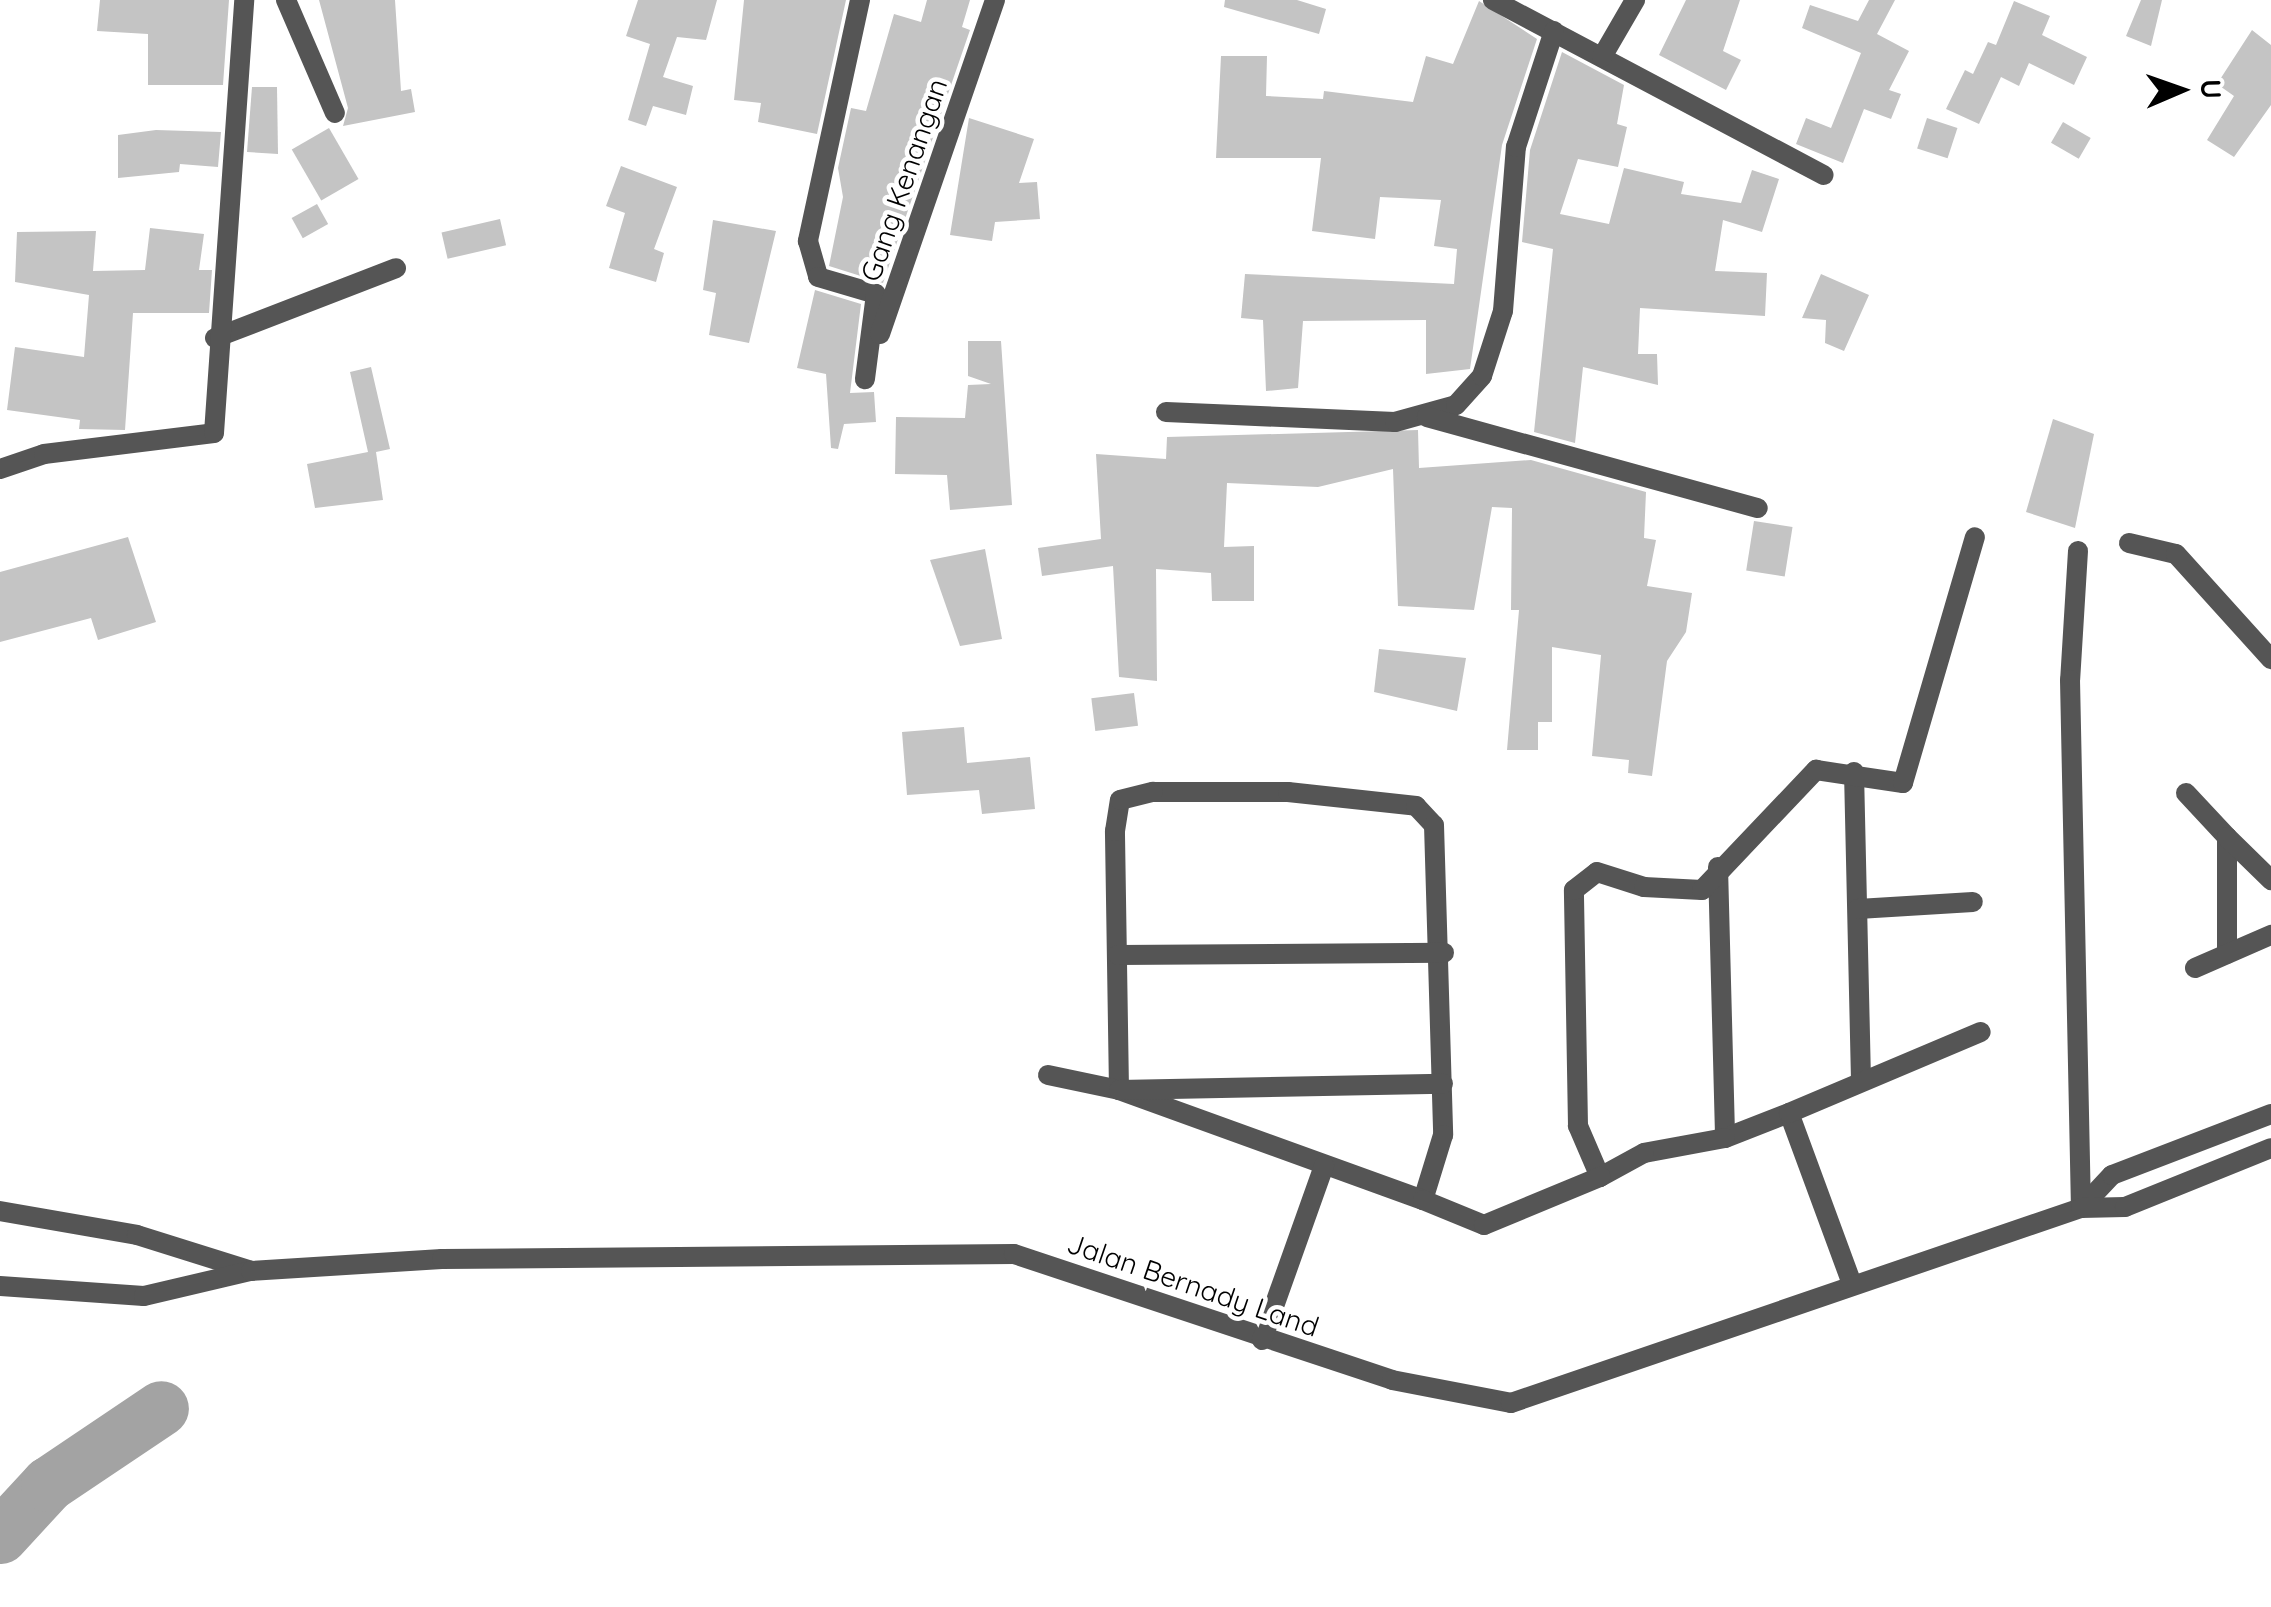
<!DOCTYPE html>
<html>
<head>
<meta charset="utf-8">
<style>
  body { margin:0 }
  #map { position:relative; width:2271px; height:1607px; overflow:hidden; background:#fff; font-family:Quicksand,sans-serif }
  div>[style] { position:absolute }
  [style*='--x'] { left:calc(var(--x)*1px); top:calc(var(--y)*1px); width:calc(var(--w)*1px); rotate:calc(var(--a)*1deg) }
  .river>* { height:55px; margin:-27.5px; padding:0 27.5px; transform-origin:27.5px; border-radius:27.5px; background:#a3a3a3 }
  .building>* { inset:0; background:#c4c4c4; transform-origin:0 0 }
  .street>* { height:20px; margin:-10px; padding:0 10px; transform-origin:10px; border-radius:10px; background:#555 }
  span { translate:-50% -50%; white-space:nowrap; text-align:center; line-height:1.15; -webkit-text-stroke:9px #fff; paint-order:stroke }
  .street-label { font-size:28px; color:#000 }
  .north { position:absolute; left:2131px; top:40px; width:100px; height:100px; -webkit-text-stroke:8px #fff; paint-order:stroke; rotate:88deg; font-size:28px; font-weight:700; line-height:40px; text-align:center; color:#000 }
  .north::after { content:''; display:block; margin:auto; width:35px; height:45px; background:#000; clip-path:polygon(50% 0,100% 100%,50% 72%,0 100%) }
</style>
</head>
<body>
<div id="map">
  <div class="river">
    <i style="--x:0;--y:1536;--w:71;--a:-47.3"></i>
    <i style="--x:48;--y:1484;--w:136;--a:-33.9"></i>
  </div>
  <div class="building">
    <i style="clip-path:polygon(100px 0,229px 0,223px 85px,148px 85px,148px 34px,97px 31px)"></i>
    <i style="clip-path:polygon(319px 0,395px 0,401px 91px,411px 89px,415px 112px,343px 126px,348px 108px)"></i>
    <i style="clip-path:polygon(638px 0,717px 0,706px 40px,677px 37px,663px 77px,693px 86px,686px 115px,653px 106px,646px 126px,628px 120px,650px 44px,626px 36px)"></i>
    <i style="clip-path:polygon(744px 0,846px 0,817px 134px,758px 122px,761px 103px,734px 100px)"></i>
    <i style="clip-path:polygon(927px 0,970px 0,962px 27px,970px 30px,883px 283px,829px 266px,843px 197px,838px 168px,851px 108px,866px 111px,894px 14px,921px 22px)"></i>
    <i style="clip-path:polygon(1225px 0,1297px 0,1326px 9px,1319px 34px,1224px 7px)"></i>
    <i style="clip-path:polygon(1686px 0,1740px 0,1723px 51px,1741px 60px,1726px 90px,1659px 55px)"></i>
    <i style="clip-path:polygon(1869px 0,1895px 0,1877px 34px,1909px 51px,1889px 90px,1901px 94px,1891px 119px,1864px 109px,1843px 163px,1796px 144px,1806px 118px,1831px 128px,1861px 53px,1802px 28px,1810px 5px,1858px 21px)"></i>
    <i style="clip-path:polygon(2141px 0,2162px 0,2151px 46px,2126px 36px)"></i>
    <i style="clip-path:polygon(1479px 1px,1537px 39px,1502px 145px,1470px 369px,1426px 374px,1426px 320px,1303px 321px,1298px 388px,1266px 391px,1263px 320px,1241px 318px,1245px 274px,1454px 284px,1457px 249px,1434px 246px,1441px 200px,1380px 197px,1375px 239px,1312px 231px,1321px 158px,1216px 158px,1221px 56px,1267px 56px,1266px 96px,1323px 99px,1324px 91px,1413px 102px,1426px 56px,1453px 64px)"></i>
    <i style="clip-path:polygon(2014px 1px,2050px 16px,2042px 35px,2087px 57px,2074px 85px,2029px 63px,2019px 86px,2001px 77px,1979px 124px,1946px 109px,1965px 70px,1973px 74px,1988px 42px,1996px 45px)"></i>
    <i style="clip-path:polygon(2252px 30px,2271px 45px,2271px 105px,2234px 157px,2207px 140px,2234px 96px,2217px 84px)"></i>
    <i style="clip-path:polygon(1562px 52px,1624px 85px,1617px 124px,1627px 127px,1618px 167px,1578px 159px,1560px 214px,1609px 224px,1624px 168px,1684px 182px,1681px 194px,1741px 203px,1752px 170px,1779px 179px,1762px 232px,1723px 220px,1715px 271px,1767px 273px,1765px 316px,1640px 308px,1638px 354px,1657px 354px,1658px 385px,1583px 367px,1575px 443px,1534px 432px,1553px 249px,1522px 242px,1530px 150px)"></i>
    <i style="clip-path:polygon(252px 87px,277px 87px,278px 154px,247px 152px)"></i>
    <i style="clip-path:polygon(969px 118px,1034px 139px,1019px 183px,1037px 182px,1040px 219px,995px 222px,992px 241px,950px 235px)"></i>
    <i style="left:1927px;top:118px;width:32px;height:32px;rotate:18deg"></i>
    <i style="left:2063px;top:122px;width:32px;height:24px;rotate:30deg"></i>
    <i style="left:329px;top:128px;width:59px;height:43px;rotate:60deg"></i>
    <i style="clip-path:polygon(156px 130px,221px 132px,218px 167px,180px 164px,179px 172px,118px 178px,118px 135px)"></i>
    <i style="clip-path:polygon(621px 166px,677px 187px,654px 249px,664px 253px,656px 282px,609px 268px,625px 213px,606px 206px)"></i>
    <i style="left:317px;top:204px;width:23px;height:29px;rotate:61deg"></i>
    <i style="left:500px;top:219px;width:27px;height:60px;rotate:77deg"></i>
    <i style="clip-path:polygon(713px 220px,776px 231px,749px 343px,709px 335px,716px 293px,703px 290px)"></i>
    <i style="clip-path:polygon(150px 228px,204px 234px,199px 270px,212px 270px,209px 313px,133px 313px,125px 430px,79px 429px,80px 420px,7px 410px,15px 347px,84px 357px,89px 295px,15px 282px,17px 232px,96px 231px,93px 271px,145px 270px)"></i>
    <i style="clip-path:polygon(1821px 274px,1869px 295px,1844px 351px,1825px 343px,1826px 320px,1802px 318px)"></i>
    <i style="clip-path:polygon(815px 290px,861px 304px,850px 393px,874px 392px,876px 422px,844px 424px,838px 449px,831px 448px,826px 374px,797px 368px)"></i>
    <i style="clip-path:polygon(968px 341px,1001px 341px,1012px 505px,950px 510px,947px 475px,895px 474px,896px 417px,965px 418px,968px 385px,991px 384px,968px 376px)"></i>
    <i style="clip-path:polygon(371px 367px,390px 449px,376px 452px,383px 500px,315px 508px,307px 464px,368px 452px,350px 372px)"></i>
    <i style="clip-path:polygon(2053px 419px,2094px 434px,2075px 528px,2026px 512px)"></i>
    <i style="clip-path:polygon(1418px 430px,1419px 468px,1531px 460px,1646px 492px,1644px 538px,1656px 540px,1647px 586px,1692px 593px,1686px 632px,1667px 661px,1652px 776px,1628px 773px,1629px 760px,1592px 756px,1601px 655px,1552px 647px,1552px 722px,1538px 722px,1538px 750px,1507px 750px,1519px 610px,1511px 610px,1512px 508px,1492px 507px,1474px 610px,1398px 606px,1393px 469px,1318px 487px,1227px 483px,1224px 547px,1254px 546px,1254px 601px,1212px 601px,1211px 573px,1156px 569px,1157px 681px,1119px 677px,1113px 566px,1042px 576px,1038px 548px,1101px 539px,1096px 454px,1166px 459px,1167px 437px)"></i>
    <i style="left:1754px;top:521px;width:39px;height:50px;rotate:9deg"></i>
    <i style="clip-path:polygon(128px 537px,156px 622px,98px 640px,91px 618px,0 642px,0 572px)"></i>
    <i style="clip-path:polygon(985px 549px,1002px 639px,960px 646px,930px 560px)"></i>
    <i style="clip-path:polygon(1379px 649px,1466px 658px,1457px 711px,1374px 692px)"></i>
    <i style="left:1134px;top:693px;width:33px;height:43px;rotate:83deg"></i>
    <i style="clip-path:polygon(964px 727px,967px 763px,1030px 757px,1035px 809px,982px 814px,979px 790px,907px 795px,902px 732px)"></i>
  </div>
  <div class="street">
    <i style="--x:286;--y:0;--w:123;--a:66.6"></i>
    <i style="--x:860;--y:0;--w:247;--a:102.2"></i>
    <i style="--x:808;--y:241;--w:37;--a:74"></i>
    <i style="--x:818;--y:277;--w:60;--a:16.3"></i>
    <i style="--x:876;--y:294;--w:86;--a:97.4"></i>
    <i style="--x:1493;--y:0;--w:374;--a:27.9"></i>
    <i style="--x:1602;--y:57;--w:66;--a:-59.9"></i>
    <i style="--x:880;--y:334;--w:353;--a:-71"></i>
    <i style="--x:215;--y:338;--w:194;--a:-21.1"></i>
    <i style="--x:1166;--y:412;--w:229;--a:2.5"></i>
    <i style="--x:1395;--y:422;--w:63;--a:-15.6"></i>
    <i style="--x:1456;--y:405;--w:39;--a:-48"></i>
    <i style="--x:1482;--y:376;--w:68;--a:-72.1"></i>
    <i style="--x:1503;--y:311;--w:165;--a:-85.5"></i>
    <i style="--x:1516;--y:147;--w:122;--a:-71.9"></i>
    <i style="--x:1427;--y:417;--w:343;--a:15.4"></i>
    <i style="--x:0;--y:469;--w:46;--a:-18.8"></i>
    <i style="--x:44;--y:454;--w:171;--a:-7"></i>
    <i style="--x:214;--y:433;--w:434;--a:-86"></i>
    <i style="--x:2129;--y:543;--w:48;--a:13.2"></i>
    <i style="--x:2176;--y:554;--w:142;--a:47.9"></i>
    <i style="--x:2078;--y:551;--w:129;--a:93.5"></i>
    <i style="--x:2070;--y:680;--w:528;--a:88.81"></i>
    <i style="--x:1854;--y:772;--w:308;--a:88.7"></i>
    <i style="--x:1153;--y:792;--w:135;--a:0"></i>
    <i style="--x:1288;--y:792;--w:129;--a:6.2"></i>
    <i style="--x:1416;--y:806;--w:26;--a:47"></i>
    <i style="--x:1434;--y:825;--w:310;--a:88.3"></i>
    <i style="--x:1443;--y:1135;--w:68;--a:107.1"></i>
    <i style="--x:1423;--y:1200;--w:323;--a:-160.1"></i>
    <i style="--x:1119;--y:1090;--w:259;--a:-90.9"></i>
    <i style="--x:1115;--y:831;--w:31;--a:-81"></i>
    <i style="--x:1120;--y:800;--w:34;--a:-14"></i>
    <i style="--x:2186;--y:793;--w:60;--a:47"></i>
    <i style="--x:1718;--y:867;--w:271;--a:88.5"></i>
    <i style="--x:1858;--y:909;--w:115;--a:-3.5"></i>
    <i style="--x:2227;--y:954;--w:117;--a:-90"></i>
    <i style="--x:2227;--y:837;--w:62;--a:44.3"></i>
    <i style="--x:1118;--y:955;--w:326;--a:-0.4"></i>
    <i style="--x:2195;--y:968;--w:83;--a:-23.5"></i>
    <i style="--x:1048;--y:1075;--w:73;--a:11.9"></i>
    <i style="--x:1119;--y:1090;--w:324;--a:-1.1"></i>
    <i style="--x:1789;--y:1113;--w:69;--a:158.7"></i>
    <i style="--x:1725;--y:1138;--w:82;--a:169.5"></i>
    <i style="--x:1644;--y:1153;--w:50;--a:151.4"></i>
    <i style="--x:1600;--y:1177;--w:56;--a:-113.3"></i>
    <i style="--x:1578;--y:1126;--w:236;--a:-91"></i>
    <i style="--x:1574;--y:890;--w:29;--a:-38"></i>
    <i style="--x:1597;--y:872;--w:49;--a:17.7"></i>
    <i style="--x:1644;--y:887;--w:58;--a:3"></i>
    <i style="--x:1702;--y:890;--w:166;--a:-46.5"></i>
    <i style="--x:1816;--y:770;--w:88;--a:8.5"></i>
    <i style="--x:1903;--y:783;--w:256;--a:-73.7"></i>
    <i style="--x:1423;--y:1200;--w:66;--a:22.3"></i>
    <i style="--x:1484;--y:1225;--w:126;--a:-22.5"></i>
    <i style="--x:2081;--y:1208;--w:45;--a:-46.8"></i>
    <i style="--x:2112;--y:1175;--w:170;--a:-21"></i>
    <i style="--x:0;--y:1211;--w:139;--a:9.9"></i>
    <i style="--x:137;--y:1235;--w:117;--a:17.4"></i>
    <i style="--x:1852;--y:1284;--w:182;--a:-110.2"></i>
    <i style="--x:1789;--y:1113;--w:208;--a:-22.9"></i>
    <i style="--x:0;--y:1286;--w:144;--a:4"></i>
    <i style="--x:144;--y:1296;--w:110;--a:-13.2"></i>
    <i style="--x:251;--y:1271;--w:191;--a:-3.6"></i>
    <i style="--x:442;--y:1259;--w:572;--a:-0.5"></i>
    <i style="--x:1014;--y:1254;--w:398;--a:18.4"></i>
    <i style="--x:1392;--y:1380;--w:121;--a:10.9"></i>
    <i style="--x:1511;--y:1403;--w:602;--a:-18.89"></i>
    <i style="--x:2081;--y:1208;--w:44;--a:-1.3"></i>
    <i style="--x:2125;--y:1207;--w:157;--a:-22"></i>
    <i style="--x:1262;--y:1340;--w:185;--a:-70.4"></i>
  </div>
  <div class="street-label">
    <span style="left:904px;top:180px;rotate:-71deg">Gang Kenangan</span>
    <span style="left:1193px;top:1285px;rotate:19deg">Jalan Bernady Land</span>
  </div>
  <div class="north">U</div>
</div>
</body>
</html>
